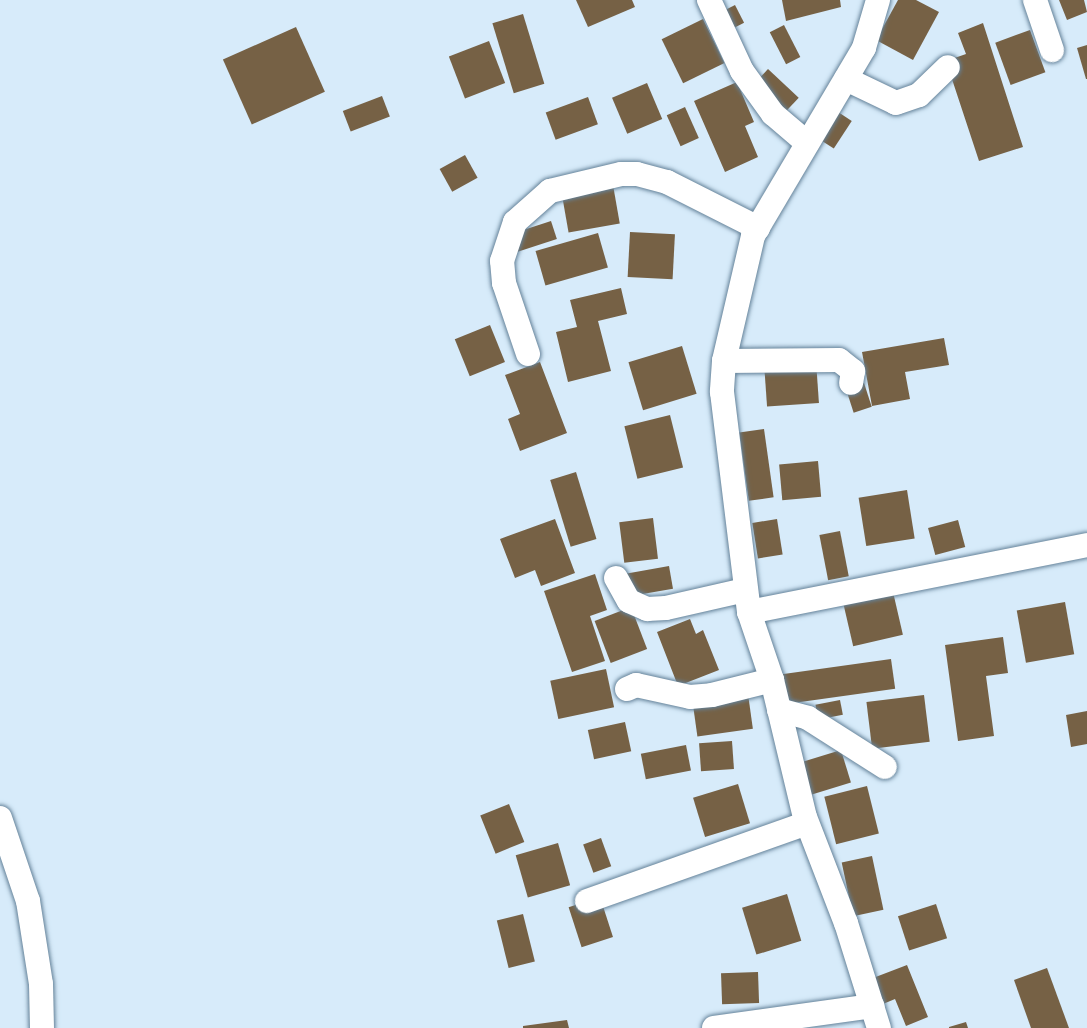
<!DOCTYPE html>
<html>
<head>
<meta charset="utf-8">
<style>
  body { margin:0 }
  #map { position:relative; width:1087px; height:1028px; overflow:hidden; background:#d7ebfa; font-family:Manrope,sans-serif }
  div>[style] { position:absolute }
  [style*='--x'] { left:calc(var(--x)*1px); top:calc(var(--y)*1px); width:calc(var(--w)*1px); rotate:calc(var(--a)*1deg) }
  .building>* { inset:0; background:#766145; transform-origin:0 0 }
  .roads { filter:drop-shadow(0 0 2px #648299) drop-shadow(0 0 2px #648299) }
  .minor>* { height:24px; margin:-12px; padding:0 12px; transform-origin:12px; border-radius:12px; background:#fff }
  span { translate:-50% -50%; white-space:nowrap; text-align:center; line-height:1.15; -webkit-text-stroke:6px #fff; paint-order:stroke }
</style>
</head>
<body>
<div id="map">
  <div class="building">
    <i style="clip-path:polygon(576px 0,632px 0,635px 7px,588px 27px)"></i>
    <i style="clip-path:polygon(782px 0,840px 0,841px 7px,786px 21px)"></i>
    <i style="clip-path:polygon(898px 0,916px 0,939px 12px,913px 60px,876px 40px)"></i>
    <i style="clip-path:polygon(1059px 0,1084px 0,1087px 12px,1067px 20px)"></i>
    <i style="left:735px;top:5px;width:20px;height:22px;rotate:63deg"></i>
    <i style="left:523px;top:14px;width:73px;height:32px;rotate:73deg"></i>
    <i style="left:703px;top:19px;width:49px;height:46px;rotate:64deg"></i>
    <i style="clip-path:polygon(983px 23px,1023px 147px,979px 161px,946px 61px,966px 54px,958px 33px)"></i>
    <i style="left:784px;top:25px;width:36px;height:16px;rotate:63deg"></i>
    <i style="left:296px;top:27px;width:71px;height:80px;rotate:66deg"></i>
    <i style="left:1030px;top:30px;width:45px;height:37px;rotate:70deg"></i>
    <i style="left:489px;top:41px;width:45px;height:43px;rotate:69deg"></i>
    <i style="clip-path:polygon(1087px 45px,1087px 79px,1086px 79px,1077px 48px)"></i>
    <i style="left:768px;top:69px;width:42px;height:21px;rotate:43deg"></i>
    <i style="clip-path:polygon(737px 82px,754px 122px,745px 126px,758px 157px,725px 172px,694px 101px)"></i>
    <i style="left:647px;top:83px;width:39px;height:38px;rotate:67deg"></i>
    <i style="left:382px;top:96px;width:22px;height:42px;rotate:69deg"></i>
    <i style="left:588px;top:97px;width:29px;height:45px;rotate:70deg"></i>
    <i style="left:685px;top:107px;width:34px;height:20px;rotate:66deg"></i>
    <i style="left:835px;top:110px;width:20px;height:33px;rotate:33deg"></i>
    <i style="left:465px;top:155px;width:26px;height:29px;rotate:61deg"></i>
    <i style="left:613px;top:185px;width:39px;height:52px;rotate:80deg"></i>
    <i style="left:551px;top:221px;width:19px;height:46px;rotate:72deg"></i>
    <i style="left:630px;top:232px;width:45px;height:45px;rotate:3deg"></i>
    <i style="left:598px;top:233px;width:36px;height:65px;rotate:74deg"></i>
    <i style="clip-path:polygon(621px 288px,627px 314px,598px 321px,611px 371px,568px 382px,556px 332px,577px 327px,570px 300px)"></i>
    <i style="left:490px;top:325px;width:40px;height:38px;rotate:68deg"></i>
    <i style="clip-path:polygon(944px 338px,949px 365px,905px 372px,910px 399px,872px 406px,862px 352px)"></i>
    <i style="left:682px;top:346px;width:50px;height:56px;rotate:73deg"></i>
    <i style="left:816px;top:361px;width:42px;height:52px;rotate:86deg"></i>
    <i style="clip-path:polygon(540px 362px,567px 433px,520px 451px,508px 419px,520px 414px,505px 375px)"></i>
    <i style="left:864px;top:383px;width:25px;height:19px;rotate:72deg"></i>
    <i style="left:670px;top:415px;width:54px;height:47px;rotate:76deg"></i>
    <i style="left:764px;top:429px;width:69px;height:25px;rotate:82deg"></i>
    <i style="left:818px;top:461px;width:36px;height:39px;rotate:85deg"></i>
    <i style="left:576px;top:472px;width:70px;height:27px;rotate:73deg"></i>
    <i style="left:907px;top:490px;width:49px;height:49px;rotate:81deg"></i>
    <i style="left:653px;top:518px;width:41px;height:34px;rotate:83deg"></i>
    <i style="clip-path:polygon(555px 519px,575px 573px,541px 586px,535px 570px,515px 578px,500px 539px)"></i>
    <i style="left:777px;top:519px;width:36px;height:25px;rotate:81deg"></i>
    <i style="left:958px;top:520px;width:28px;height:31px;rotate:75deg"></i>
    <i style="left:840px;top:531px;width:46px;height:21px;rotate:79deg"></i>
    <i style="left:669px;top:566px;width:23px;height:44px;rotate:80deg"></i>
    <i style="clip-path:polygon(595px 574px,607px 610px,590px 616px,605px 661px,572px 672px,544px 591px)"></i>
    <i style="left:893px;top:592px;width:44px;height:51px;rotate:77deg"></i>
    <i style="left:1065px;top:602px;width:53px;height:49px;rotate:80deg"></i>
    <i style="left:631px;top:607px;width:45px;height:39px;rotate:69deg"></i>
    <i style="clip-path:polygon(690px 619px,696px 634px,703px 630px,719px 670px,678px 686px,657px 632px)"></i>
    <i style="clip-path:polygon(1003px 637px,1008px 673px,986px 676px,994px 736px,958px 741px,945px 645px)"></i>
    <i style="left:891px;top:659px;width:30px;height:112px;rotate:82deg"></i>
    <i style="left:606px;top:669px;width:39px;height:57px;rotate:78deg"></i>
    <i style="left:748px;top:694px;width:35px;height:56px;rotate:82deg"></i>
    <i style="left:924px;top:695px;width:47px;height:58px;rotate:83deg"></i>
    <i style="left:840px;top:700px;width:15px;height:25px;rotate:79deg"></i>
    <i style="clip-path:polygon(1087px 711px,1087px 744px,1071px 747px,1066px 715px)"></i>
    <i style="left:625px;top:722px;width:30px;height:38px;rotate:78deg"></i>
    <i style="left:732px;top:741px;width:28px;height:33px;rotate:86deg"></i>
    <i style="left:686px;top:745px;width:26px;height:46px;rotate:79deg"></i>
    <i style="left:841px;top:750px;width:34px;height:45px;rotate:73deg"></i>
    <i style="left:738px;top:784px;width:41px;height:47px;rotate:73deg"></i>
    <i style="left:867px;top:786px;width:49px;height:44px;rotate:76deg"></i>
    <i style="left:509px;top:804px;width:41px;height:31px;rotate:68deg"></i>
    <i style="left:601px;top:838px;width:30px;height:19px;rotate:70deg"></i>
    <i style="left:558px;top:843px;width:44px;height:44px;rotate:74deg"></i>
    <i style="left:872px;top:856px;width:55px;height:31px;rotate:78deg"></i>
    <i style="left:787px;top:894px;width:49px;height:47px;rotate:73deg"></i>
    <i style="left:600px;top:897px;width:42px;height:33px;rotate:72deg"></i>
    <i style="left:936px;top:904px;width:36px;height:40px;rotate:72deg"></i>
    <i style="left:523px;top:914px;width:49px;height:27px;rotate:76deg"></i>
    <i style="clip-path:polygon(907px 965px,928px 1017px,906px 1026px,895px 999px,883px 1004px,873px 978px)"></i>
    <i style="clip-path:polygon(1047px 968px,1069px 1028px,1031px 1028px,1014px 980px)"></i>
    <i style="left:758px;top:972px;width:31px;height:37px;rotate:88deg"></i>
    <i style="clip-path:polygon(567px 1020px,569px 1028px,523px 1028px,523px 1026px)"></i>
    <i style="clip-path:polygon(966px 1022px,968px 1028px,949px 1028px,949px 1027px)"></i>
  </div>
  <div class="roads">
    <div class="minor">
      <i style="--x:709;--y:0;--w:78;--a:65.1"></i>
      <i style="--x:742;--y:71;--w:53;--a:54.2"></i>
      <i style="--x:773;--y:114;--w:45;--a:40.5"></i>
      <i style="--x:878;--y:0;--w:50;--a:106.3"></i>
      <i style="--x:864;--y:48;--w:218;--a:120.6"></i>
      <i style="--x:753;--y:236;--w:128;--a:103.1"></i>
      <i style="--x:724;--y:361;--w:31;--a:94"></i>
      <i style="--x:722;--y:392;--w:222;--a:83"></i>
      <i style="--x:749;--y:612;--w:72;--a:71.3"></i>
      <i style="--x:772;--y:680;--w:141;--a:76.5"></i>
      <i style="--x:805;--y:817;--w:114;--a:68.9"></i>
      <i style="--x:846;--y:923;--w:110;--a:72.6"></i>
      <i style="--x:1035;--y:0;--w:53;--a:71.2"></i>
      <i style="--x:846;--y:79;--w:55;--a:25.6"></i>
      <i style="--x:896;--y:103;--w:24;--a:-19"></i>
      <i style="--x:919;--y:95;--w:40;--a:-44"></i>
      <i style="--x:528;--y:354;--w:75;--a:-108.7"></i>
      <i style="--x:504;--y:283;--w:22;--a:-95"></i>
      <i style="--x:502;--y:261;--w:41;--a:-71.6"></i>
      <i style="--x:515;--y:222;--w:47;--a:-41.5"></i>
      <i style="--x:550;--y:191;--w:73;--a:-13.5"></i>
      <i style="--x:621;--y:174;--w:16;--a:0"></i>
      <i style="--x:637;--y:174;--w:31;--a:15"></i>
      <i style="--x:667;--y:182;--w:102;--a:26.8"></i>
      <i style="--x:724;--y:361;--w:115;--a:-0.5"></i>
      <i style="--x:839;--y:360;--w:18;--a:38"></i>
      <i style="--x:853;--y:371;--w:12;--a:99"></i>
      <i style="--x:616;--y:578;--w:26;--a:61"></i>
      <i style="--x:629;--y:601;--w:20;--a:24"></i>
      <i style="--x:647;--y:609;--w:19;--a:-3"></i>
      <i style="--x:666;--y:608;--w:81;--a:-12.8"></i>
      <i style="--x:749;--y:612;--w:345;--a:-11.2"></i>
      <i style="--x:627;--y:689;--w:10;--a:-24"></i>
      <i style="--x:636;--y:685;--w:55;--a:12.5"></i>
      <i style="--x:690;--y:697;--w:22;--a:-5"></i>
      <i style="--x:712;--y:695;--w:62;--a:-14"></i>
      <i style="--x:779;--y:710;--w:30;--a:15"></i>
      <i style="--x:808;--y:718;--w:91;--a:32.5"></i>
      <i style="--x:0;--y:818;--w:88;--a:71.4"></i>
      <i style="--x:28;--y:901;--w:84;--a:81.1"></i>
      <i style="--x:41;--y:984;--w:44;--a:88.7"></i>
      <i style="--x:587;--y:901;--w:233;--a:-19.5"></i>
      <i style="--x:714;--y:1028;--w:160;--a:-7.9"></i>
    </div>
  </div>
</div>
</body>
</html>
